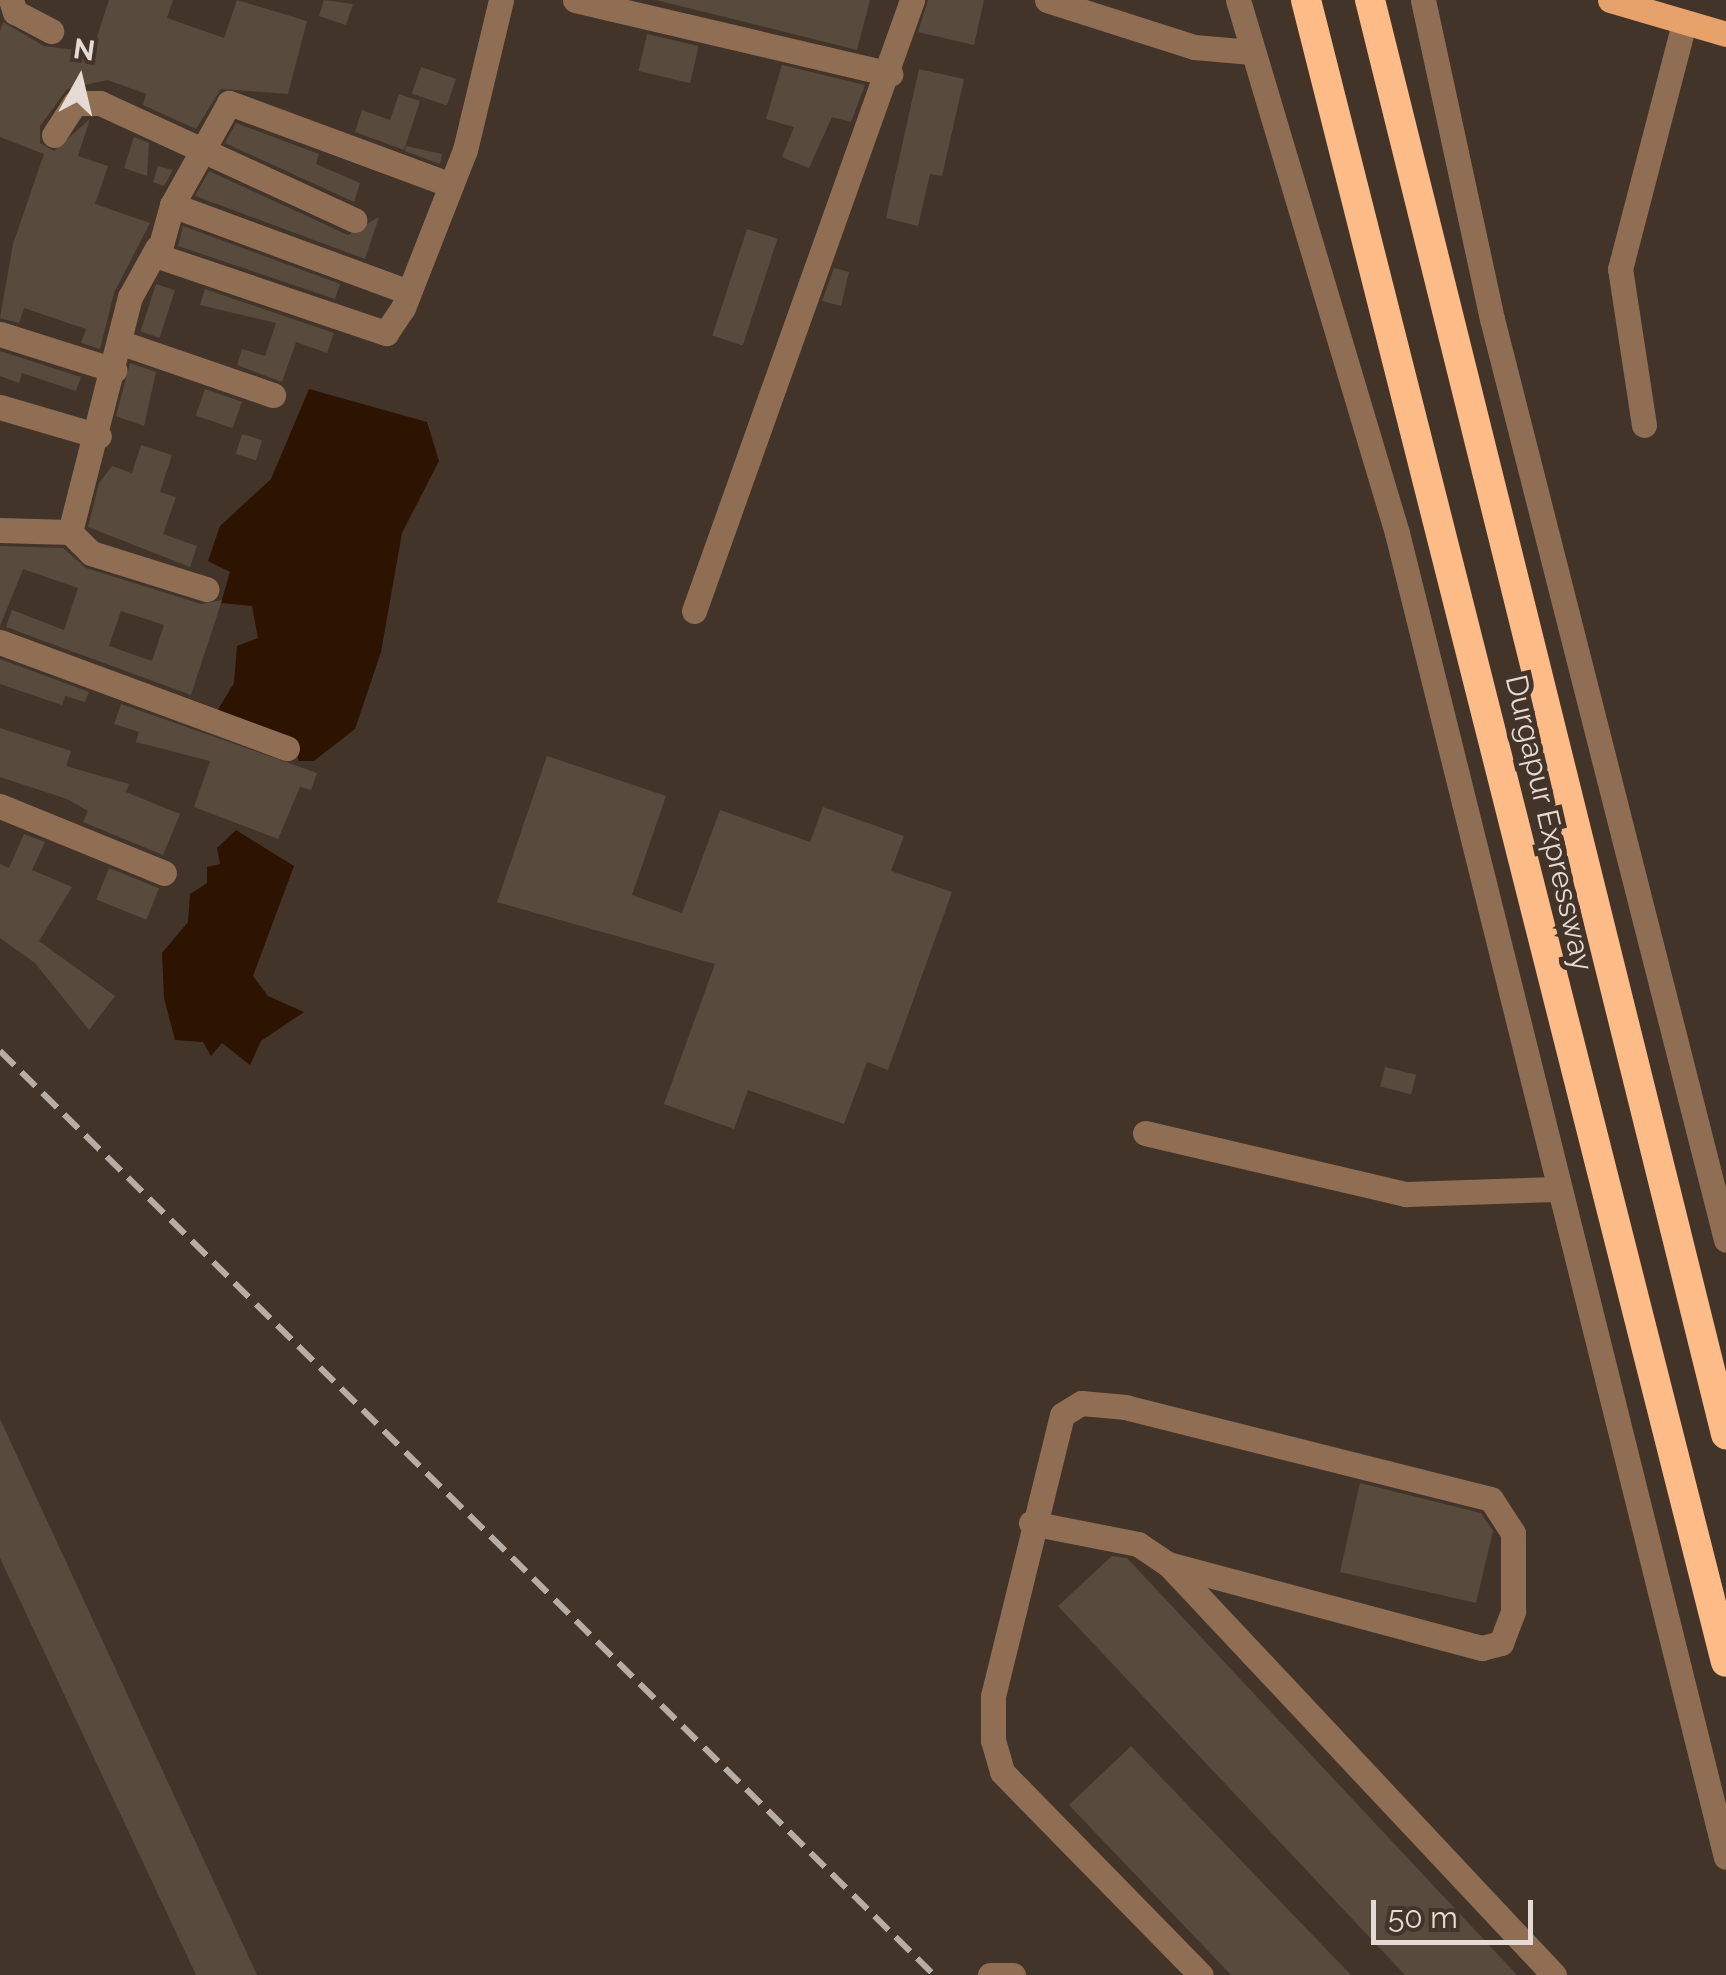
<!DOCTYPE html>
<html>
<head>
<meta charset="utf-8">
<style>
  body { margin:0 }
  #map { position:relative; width:1726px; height:1975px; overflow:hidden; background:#433429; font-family:Raleway,sans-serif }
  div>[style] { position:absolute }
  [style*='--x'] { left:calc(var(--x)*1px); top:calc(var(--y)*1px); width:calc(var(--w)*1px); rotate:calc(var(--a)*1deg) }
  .water>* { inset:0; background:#2c1401 }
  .building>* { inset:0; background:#594a3e; transform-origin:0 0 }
  .minor>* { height:25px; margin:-12.5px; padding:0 12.5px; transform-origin:12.5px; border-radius:12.5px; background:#8f6e54 }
  .major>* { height:25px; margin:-12.5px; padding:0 12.5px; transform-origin:12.5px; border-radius:12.5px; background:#e6a26a }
  .highway>* { height:30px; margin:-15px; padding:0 15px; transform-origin:15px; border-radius:15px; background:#fcbb87 }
  .rail>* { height:6px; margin-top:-3px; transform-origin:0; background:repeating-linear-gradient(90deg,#b8ada5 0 20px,transparent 0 30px) }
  span { translate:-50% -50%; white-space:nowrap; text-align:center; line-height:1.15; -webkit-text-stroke:10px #433429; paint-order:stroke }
  .street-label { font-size:30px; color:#e5dbd4 }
  .north { position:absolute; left:30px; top:30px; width:100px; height:100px; -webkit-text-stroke:8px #433429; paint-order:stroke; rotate:8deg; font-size:28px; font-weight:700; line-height:40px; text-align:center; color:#e5dbd4 }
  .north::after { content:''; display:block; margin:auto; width:35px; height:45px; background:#e5dbd4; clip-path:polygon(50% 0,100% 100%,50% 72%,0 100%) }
  .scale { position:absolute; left:1371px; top:1900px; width:162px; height:45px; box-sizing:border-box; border:5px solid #e5dbd4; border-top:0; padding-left:12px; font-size:30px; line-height:35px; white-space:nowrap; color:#e5dbd4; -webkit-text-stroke:8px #433429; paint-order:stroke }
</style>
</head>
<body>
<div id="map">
  <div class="water">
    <i style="clip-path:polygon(309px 389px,427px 422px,439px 461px,402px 533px,381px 652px,355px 729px,314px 761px,299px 761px,294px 747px,213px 718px,234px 683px,237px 646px,258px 638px,252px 606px,221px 603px,230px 572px,208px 561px,220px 526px,271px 479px)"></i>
    <i style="clip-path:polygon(236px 830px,294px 866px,253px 976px,268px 996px,304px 1012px,261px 1041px,250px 1065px,222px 1043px,211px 1056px,203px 1042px,175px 1040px,164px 998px,162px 953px,188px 922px,190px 894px,207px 883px,207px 867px,220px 864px,217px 848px)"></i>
  </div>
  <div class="building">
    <i style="clip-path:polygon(109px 0,173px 0,167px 18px,224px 38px,237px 0,307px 21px,288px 94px,221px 89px,196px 129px,143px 105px,146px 94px,108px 80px,67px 89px,40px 126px,40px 143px,54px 151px,90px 119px,78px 156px,108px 166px,95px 204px,150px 223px,114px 293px,100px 349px,81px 343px,86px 329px,24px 308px,19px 323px,0 318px,13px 244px,44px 154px,0 137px,0 31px,3px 22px,44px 46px,92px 52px)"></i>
    <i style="clip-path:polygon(324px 0,353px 4px,346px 25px,319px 16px)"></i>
    <i style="clip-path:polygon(656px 0,870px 0,857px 50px)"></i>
    <i style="clip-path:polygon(928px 0,984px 0,974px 45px,918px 32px)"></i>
    <i style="left:647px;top:34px;width:53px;height:38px;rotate:13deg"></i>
    <i style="clip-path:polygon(782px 65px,865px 85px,851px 122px,832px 117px,809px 168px,782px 157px,794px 127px,766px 119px)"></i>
    <i style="left:421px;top:67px;width:37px;height:28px;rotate:19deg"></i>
    <i style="clip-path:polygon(919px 69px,964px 79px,942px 176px,930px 174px,918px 226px,886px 218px)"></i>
    <i style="clip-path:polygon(399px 94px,420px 101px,404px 150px,355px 132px,362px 110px,390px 120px)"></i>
    <i style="clip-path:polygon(236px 123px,319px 154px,316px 164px,360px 183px,354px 202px,225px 143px)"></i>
    <i style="clip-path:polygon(134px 137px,149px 143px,147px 176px,124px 168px)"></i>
    <i style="clip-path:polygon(406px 146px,442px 154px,440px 164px,405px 151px)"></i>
    <i style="clip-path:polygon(158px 166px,173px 170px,164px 186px,153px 182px)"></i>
    <i style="clip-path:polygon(209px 171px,348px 235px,379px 217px,365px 259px,195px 196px)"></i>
    <i style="clip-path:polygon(183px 226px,340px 284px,335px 299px,178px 246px)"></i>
    <i style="left:747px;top:229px;width:32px;height:112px;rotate:18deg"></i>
    <i style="clip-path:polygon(834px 268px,849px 272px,841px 306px,822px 301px)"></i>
    <i style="left:156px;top:284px;width:20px;height:50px;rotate:18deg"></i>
    <i style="clip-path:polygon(205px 289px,334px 333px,327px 353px,296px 342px,282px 382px,237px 365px,242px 349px,265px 356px,276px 323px,200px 305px)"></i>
    <i style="clip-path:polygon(0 351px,81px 377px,76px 391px,22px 373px,19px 383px,0 376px)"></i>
    <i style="clip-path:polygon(130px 363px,156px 372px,144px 426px,116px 416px)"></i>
    <i style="left:205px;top:389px;width:39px;height:28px;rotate:19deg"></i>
    <i style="left:242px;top:434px;width:21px;height:21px;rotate:17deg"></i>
    <i style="clip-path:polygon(141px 445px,172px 455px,160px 492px,176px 497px,163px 534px,197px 546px,190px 567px,88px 527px,99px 483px,112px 466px,132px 473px)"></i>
    <i style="clip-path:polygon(evenodd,0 546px,63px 548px,86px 568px,201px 604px,222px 600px,191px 695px,6px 627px,12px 610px,64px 630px,78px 588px,23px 569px,0 626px,0 546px,121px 611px,164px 625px,152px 661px,109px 646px,121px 611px)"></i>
    <i style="clip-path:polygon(0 659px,89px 692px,85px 702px,65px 696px,62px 705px,0 684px)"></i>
    <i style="clip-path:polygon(121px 704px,317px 773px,311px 790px,300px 787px,278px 839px,194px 807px,210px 761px,136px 742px,139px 732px,114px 724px)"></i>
    <i style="clip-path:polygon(0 728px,71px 751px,66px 766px,129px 784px,126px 792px,180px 814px,163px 855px,83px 822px,88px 811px,67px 799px,0 777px)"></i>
    <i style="clip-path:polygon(547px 756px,666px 796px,632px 895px,682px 913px,720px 810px,810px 842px,823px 807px,904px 836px,891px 871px,952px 892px,888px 1070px,867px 1062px,844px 1124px,748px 1090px,734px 1129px,664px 1104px,715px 964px,497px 902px)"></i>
    <i style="clip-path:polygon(24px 834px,45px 842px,32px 870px,72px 887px,39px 941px,115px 996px,89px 1030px,35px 963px,0 938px,0 864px,9px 868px)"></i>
    <i style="left:109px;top:868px;width:54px;height:34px;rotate:22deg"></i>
    <i style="left:1385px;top:1067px;width:32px;height:20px;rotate:14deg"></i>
    <i style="clip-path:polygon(0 1419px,257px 1975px,196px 1975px,0 1558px)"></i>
    <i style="clip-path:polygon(1360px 1483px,1481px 1513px,1493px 1531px,1476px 1603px,1340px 1572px)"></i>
    <i style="clip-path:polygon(1112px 1556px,1127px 1558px,1517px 1975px,1405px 1975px,1058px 1606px)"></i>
    <i style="clip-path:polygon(1131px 1746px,1351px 1975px,1231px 1975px,1069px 1805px)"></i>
  </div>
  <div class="minor">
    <i style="--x:11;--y:0;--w:13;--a:72"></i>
    <i style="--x:15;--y:12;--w:41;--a:27.8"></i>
    <i style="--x:575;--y:0;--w:324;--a:13.2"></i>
    <i style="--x:1047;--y:0;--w:154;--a:17.7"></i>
    <i style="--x:1194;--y:47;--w:58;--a:4.9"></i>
    <i style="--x:1238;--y:0;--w:556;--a:73.39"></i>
    <i style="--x:1397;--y:533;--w:1364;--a:76.05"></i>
    <i style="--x:1423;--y:0;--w:326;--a:77.8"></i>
    <i style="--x:1492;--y:319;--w:950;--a:75.74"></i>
    <i style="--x:54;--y:135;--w:38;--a:-57"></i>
    <i style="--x:75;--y:103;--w:25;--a:0"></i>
    <i style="--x:100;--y:103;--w:280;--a:24.7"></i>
    <i style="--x:451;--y:185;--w:237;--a:-159.7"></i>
    <i style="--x:229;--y:103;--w:117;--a:119.2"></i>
    <i style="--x:172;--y:205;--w:53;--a:105.4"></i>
    <i style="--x:158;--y:256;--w:241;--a:18.7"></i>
    <i style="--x:386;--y:333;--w:30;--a:-56"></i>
    <i style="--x:403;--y:308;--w:170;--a:-68.6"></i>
    <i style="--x:465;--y:150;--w:154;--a:-76.5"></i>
    <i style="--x:172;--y:205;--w:252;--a:20.2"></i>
    <i style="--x:0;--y:334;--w:120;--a:17.5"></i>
    <i style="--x:119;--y:342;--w:163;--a:19"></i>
    <i style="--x:0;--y:407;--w:103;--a:16.3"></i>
    <i style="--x:1644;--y:425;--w:158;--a:-98.7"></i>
    <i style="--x:1620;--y:269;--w:254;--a:-75.4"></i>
    <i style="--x:0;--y:530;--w:70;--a:1.6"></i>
    <i style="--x:70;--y:532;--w:243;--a:-75.7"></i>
    <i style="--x:130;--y:297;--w:56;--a:-61.1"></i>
    <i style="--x:70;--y:532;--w:30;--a:45"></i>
    <i style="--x:91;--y:553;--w:121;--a:17.4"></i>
    <i style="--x:694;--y:611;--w:649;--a:-70.36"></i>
    <i style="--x:0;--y:642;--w:306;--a:20.3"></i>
    <i style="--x:0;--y:806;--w:177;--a:22.2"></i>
    <i style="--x:1145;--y:1133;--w:268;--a:13.2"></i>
    <i style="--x:1406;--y:1194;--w:150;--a:-1.9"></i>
    <i style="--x:1031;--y:1523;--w:109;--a:11.1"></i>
    <i style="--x:1138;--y:1544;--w:36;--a:34"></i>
    <i style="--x:1168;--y:1564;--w:564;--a:46.8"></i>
    <i style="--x:1168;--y:1564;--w:325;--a:15"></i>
    <i style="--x:1482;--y:1648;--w:20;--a:-15"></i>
    <i style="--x:1501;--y:1643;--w:34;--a:-69"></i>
    <i style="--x:1513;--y:1611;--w:78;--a:-90"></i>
    <i style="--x:1513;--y:1533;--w:40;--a:-122.9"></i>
    <i style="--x:1491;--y:1499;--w:376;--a:-165.9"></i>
    <i style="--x:1126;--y:1407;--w:45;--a:-174.9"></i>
    <i style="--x:1081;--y:1403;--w:22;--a:148"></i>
    <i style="--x:1062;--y:1415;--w:289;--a:103.8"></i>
    <i style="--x:993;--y:1696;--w:44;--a:90"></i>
    <i style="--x:993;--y:1740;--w:33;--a:74"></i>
    <i style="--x:1002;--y:1772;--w:284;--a:45.6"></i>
    <i style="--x:990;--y:1975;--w:23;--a:0"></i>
  </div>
  <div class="major">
    <i style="--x:1610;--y:0;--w:121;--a:16.3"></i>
  </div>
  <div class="highway">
    <i style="--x:1306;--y:0;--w:1714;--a:75.82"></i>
    <i style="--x:1370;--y:0;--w:1478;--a:76.06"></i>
  </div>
  <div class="rail">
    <i style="--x:0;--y:1051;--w:1314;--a:44.69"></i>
  </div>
  <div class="street-label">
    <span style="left:1549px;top:823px;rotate:77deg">Durgapur Expressway</span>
  </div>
  <div class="north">N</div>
  <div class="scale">50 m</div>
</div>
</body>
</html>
